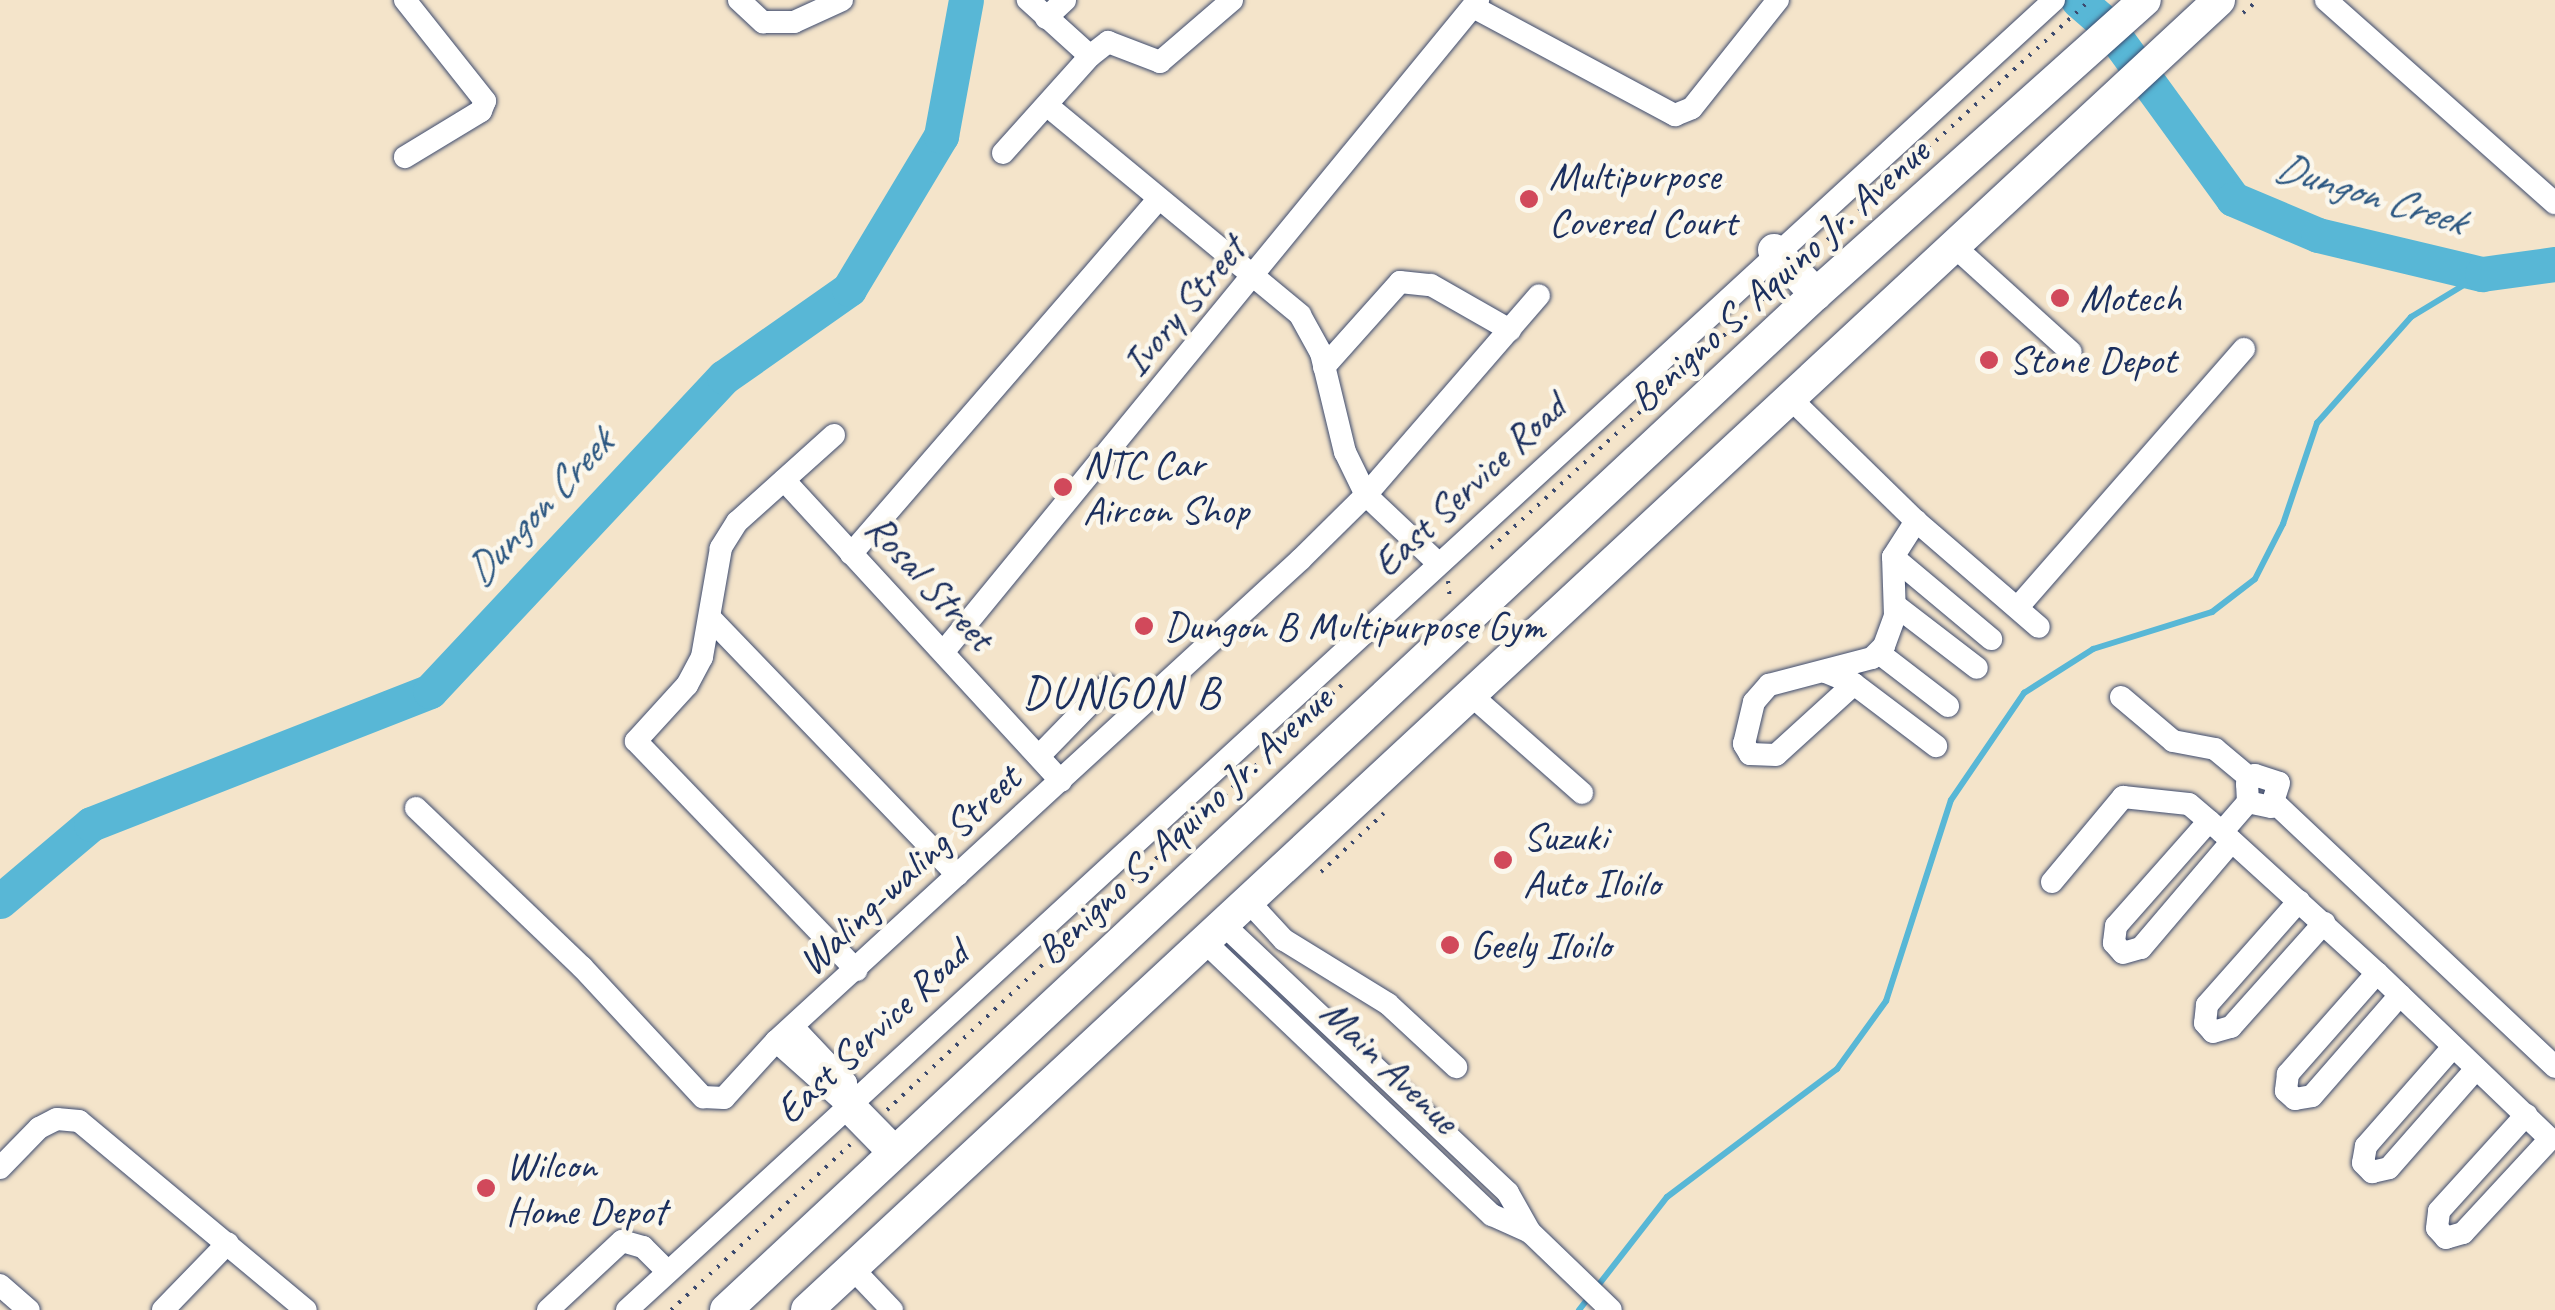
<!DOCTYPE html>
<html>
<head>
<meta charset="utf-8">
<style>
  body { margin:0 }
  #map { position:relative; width:2555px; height:1310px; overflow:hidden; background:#f4e4ca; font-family:Caveat,sans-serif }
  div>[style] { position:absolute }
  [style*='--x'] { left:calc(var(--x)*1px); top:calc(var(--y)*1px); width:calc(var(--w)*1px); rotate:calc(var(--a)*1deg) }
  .stream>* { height:6px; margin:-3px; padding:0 3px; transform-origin:3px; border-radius:3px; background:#58b7d6 }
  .river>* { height:35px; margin:-17.5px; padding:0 17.5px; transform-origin:17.5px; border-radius:17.5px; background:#58b7d6 }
  .path>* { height:4px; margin-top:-2px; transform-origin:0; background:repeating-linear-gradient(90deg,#3c4a6e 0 2.5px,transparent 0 10.5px) }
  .roads { filter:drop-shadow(0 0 2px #3c4a6e) drop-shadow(0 0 2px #3c4a6e) }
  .minor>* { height:22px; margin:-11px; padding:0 11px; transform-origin:11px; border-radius:11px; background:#fff }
  .highway>* { height:32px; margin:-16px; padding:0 16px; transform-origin:16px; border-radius:16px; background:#fff }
  .dots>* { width:28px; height:28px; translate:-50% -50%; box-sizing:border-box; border:5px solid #fbf7ec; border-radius:50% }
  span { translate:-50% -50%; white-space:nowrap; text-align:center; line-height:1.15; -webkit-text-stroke:9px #fbf7ec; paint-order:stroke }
  .poi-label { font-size:40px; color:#1b2f5e }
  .left { translate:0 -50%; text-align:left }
  .street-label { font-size:40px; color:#1b2f5e }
  .water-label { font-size:42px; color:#2d5882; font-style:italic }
  .quarter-label { font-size:45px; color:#1b2f5e; letter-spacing:2.5px }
</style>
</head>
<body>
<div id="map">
  <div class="stream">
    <i style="--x:1579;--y:1310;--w:143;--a:-52.1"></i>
    <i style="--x:1667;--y:1197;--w:213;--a:-37"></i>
    <i style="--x:1837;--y:1069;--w:84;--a:-54.2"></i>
    <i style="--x:1886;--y:1001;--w:211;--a:-72.1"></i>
    <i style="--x:1951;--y:800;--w:130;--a:-55.7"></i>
    <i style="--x:2024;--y:693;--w:82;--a:-32.5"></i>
    <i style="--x:2093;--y:649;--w:125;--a:-17.3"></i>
    <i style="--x:2212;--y:612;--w:54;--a:-37.5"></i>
    <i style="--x:2255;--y:579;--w:62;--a:-63"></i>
    <i style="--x:2283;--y:524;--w:107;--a:-71.4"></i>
    <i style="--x:2317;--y:423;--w:142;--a:-48.4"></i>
    <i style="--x:2411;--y:317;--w:83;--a:-31.2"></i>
  </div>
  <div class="river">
    <i style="--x:2078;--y:0;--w:37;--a:41"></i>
    <i style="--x:2106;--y:24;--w:216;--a:54"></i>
    <i style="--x:2233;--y:199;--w:92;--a:23"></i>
    <i style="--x:2318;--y:235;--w:169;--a:13.4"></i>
    <i style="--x:2482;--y:274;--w:74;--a:-7.8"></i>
    <i style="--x:0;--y:901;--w:119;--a:-40.2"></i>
    <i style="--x:91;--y:824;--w:364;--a:-21.4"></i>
    <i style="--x:430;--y:691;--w:430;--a:-46.9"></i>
    <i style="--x:724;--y:377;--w:153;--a:-35.1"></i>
    <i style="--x:849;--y:289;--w:179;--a:-59"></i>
    <i style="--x:941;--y:136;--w:138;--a:-79.6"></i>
  </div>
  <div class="path">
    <i style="--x:2243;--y:13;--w:20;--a:-41"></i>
    <i style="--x:1812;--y:254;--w:377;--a:-42.4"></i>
    <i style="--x:1491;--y:548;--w:386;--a:-42.4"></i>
    <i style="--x:1448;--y:581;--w:20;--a:84"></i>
    <i style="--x:1321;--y:872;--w:86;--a:-43.1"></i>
    <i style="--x:887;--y:1110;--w:625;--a:-43.06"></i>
    <i style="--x:671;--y:1310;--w:245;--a:-42.7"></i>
  </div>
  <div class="roads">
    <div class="minor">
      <i style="--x:405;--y:0;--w:129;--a:51.6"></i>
      <i style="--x:485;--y:101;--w:11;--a:112"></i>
      <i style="--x:481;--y:111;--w:89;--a:148.8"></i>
      <i style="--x:739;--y:0;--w:33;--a:43"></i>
      <i style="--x:763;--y:22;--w:31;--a:0"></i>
      <i style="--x:794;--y:22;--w:53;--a:-24.6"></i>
      <i style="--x:2326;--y:0;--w:306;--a:41.6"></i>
      <i style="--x:1477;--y:9;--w:225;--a:28.2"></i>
      <i style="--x:1675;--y:115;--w:18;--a:-22"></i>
      <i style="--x:1692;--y:108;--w:138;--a:-51.5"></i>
      <i style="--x:1046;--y:18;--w:26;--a:-43"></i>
      <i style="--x:1090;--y:56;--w:23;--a:-38"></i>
      <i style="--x:1108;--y:42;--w:56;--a:21"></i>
      <i style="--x:1160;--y:62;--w:95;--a:-40.7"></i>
      <i style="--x:1049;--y:107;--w:326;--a:39.6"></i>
      <i style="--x:1300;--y:315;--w:43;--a:61.1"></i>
      <i style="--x:1321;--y:353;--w:102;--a:76.4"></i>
      <i style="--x:1345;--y:452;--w:48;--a:64"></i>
      <i style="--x:1366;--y:495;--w:100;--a:43.4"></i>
      <i style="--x:1003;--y:153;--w:130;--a:-48.1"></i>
      <i style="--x:1090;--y:56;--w:84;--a:-137.9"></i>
      <i style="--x:1955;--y:247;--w:156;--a:42.2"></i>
      <i style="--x:1324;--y:367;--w:114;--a:-48.2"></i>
      <i style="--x:1400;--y:282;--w:31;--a:6"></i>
      <i style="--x:1431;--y:285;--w:91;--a:29.7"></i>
      <i style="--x:1792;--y:400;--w:173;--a:44.3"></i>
      <i style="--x:1916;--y:521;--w:162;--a:40.8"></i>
      <i style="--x:834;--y:435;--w:130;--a:138.1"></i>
      <i style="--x:737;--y:522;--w:31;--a:122"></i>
      <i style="--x:721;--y:548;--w:111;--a:99.9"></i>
      <i style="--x:702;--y:657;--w:32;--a:118"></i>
      <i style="--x:687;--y:685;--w:76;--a:132.3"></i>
      <i style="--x:636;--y:741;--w:318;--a:46.1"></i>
      <i style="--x:784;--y:480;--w:409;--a:47.4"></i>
      <i style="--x:851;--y:554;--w:469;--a:-49.1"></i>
      <i style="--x:1893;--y:557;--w:128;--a:39.9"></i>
      <i style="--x:1895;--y:605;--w:103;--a:37.5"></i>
      <i style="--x:2018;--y:607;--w:343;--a:-48.8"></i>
      <i style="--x:712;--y:620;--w:354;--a:46.1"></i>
      <i style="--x:945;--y:650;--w:841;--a:-50.65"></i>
      <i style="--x:1879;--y:653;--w:87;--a:37.5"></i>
      <i style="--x:1826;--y:672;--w:30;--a:23"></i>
      <i style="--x:1854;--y:684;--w:105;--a:137.7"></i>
      <i style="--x:1776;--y:755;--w:26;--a:-178"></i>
      <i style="--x:1750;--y:754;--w:12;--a:-121"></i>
      <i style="--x:1744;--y:744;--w:43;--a:-76.6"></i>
      <i style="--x:1754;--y:702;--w:23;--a:-49"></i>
      <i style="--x:1769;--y:685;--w:106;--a:-14.7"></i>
      <i style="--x:1872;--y:658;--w:17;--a:-45"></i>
      <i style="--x:1884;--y:646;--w:32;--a:-70"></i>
      <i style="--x:1895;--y:616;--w:59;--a:-91.9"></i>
      <i style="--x:1893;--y:557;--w:43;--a:-57.4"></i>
      <i style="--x:1854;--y:684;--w:103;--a:37.1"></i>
      <i style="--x:1471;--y:695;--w:148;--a:41.4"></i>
      <i style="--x:2121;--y:697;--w:68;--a:40.2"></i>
      <i style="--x:2173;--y:741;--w:43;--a:10.8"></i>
      <i style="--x:2215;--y:749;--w:47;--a:39.8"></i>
      <i style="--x:1039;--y:756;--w:98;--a:-45.8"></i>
      <i style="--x:2275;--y:803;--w:385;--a:43.3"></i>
      <i style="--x:416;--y:808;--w:230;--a:43.8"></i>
      <i style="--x:582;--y:967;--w:178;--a:47.1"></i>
      <i style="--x:703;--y:1097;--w:21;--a:3"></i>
      <i style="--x:724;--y:1098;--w:77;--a:-47.6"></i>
      <i style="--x:776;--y:1041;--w:713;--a:-42.55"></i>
      <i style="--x:1301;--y:559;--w:91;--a:-44.6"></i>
      <i style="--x:1366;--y:495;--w:264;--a:-49.1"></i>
      <i style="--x:2209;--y:821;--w:140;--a:131.5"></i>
      <i style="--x:2116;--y:926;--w:17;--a:97"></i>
      <i style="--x:2114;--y:943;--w:13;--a:48"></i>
      <i style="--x:2123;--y:953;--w:19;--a:-16"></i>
      <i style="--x:2141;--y:948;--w:140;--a:-49.6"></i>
      <i style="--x:2222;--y:832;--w:210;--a:42.3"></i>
      <i style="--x:2377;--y:973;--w:240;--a:43.8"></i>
      <i style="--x:2550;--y:1139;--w:128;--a:132.8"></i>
      <i style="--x:2463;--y:1233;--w:18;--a:164"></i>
      <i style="--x:2446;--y:1238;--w:13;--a:-132"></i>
      <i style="--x:2437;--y:1228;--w:17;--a:-83"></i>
      <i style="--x:2439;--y:1211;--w:130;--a:-47.8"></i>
      <i style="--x:2052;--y:882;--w:111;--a:-50.1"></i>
      <i style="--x:2123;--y:797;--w:66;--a:6.1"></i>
      <i style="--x:2189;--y:804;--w:43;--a:40.3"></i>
      <i style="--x:2222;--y:832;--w:40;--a:-49"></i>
      <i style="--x:2248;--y:802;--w:18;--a:-93"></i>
      <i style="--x:2247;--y:784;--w:12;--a:-48"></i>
      <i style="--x:2255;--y:775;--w:25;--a:18"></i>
      <i style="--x:2279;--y:783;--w:25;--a:108"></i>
      <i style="--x:2271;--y:807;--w:24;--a:-168"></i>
      <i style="--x:1248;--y:901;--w:53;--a:47.3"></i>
      <i style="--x:1284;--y:940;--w:122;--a:31.6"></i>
      <i style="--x:1388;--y:1004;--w:93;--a:42.8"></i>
      <i style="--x:2299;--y:901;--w:139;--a:131.5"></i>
      <i style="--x:2207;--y:1005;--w:18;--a:96"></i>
      <i style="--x:2205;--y:1023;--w:12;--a:48"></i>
      <i style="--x:2213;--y:1032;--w:19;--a:-16"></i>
      <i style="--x:2231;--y:1027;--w:140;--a:-48.2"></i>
      <i style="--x:1224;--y:925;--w:390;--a:43.3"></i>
      <i style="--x:1508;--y:1193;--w:45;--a:60.6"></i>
      <i style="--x:1205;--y:942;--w:396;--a:43.6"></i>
      <i style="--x:1492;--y:1215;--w:42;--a:24.1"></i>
      <i style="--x:1530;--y:1232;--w:112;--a:43.9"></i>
      <i style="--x:2377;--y:973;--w:135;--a:131.4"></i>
      <i style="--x:2288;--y:1074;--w:17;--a:97"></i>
      <i style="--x:2286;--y:1091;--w:12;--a:42"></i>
      <i style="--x:2295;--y:1099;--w:17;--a:-10"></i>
      <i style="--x:2312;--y:1096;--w:134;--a:-48.9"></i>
      <i style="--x:793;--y:1027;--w:77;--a:46.6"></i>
      <i style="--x:846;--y:1083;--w:23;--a:83"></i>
      <i style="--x:776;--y:1041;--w:98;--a:41.7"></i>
      <i style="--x:2453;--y:1047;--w:132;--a:131.3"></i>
      <i style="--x:2366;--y:1146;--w:17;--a:100"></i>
      <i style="--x:2363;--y:1163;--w:13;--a:45"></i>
      <i style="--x:2372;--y:1172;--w:17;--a:-13"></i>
      <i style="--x:2389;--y:1168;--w:130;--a:-48.7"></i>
      <i style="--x:0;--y:1168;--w:56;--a:-45.7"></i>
      <i style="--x:39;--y:1128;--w:20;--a:-27"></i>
      <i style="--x:57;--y:1119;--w:22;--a:5"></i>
      <i style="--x:79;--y:1121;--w:295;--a:39.8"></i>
      <i style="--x:852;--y:1268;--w:58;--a:46.4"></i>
      <i style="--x:0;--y:1285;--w:38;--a:41"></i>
      <i style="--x:163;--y:1310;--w:93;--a:-45.9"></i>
      <i style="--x:548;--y:1310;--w:101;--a:-43"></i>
      <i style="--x:622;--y:1241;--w:22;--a:16"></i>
      <i style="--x:643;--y:1247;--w:34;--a:45"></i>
      <i style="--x:627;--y:1310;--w:1937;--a:-42.55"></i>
    </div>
    <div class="highway">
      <i style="--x:1774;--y:250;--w:61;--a:46.3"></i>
      <i style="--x:849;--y:1106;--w:64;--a:45.6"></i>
      <i style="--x:726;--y:1310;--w:1490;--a:-42.99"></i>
      <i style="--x:1816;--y:294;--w:441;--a:-41.8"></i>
      <i style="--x:807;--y:1310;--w:1926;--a:-42.85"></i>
    </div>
  </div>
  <div class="dots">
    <i style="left:1529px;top:199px;background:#d1495b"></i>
    <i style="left:2060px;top:298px;background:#d1495b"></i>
    <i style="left:1989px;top:360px;background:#d1495b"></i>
    <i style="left:1063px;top:487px;background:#d1495b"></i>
    <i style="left:1144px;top:626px;background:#d1495b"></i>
    <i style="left:1503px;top:860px;background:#d1495b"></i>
    <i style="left:1450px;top:945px;background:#d1495b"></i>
    <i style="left:486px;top:1188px;background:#d1495b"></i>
  </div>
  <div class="poi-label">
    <span class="left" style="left:1549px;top:199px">Multipurpose<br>Covered Court</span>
    <span class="left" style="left:2080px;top:298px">Motech</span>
    <span class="left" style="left:2009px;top:360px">Stone Depot</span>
    <span class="left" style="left:1083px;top:487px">NTC Car<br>Aircon Shop</span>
    <span class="left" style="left:1164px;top:626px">Dungon B Multipurpose Gym</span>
    <span class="left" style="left:1523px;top:860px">Suzuki<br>Auto Iloilo</span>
    <span class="left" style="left:1470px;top:945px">Geely Iloilo</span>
    <span class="left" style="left:506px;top:1188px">Wilcon<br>Home Depot</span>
  </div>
  <div class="street-label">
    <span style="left:1779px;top:275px;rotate:-42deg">Benigno S. Aquino Jr. Avenue</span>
    <span style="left:1183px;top:306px;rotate:-50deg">Ivory Street</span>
    <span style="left:1469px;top:485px;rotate:-43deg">East Service Road</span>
    <span style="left:930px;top:582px;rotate:47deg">Rosal Street</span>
    <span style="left:1184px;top:825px;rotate:-43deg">Benigno S. Aquino Jr. Avenue</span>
    <span style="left:909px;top:870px;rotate:-43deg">Waling-waling Street</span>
    <span style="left:872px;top:1032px;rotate:-43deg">East Service Road</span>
    <span style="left:1390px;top:1066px;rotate:44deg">Main Avenue</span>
  </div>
  <div class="water-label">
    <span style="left:2370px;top:194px;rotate:17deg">Dungon Creek</span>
    <span style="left:539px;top:508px;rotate:-47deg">Dungon Creek</span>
  </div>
  <div class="quarter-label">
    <span style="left:1122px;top:693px">DUNGON B</span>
  </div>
</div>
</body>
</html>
